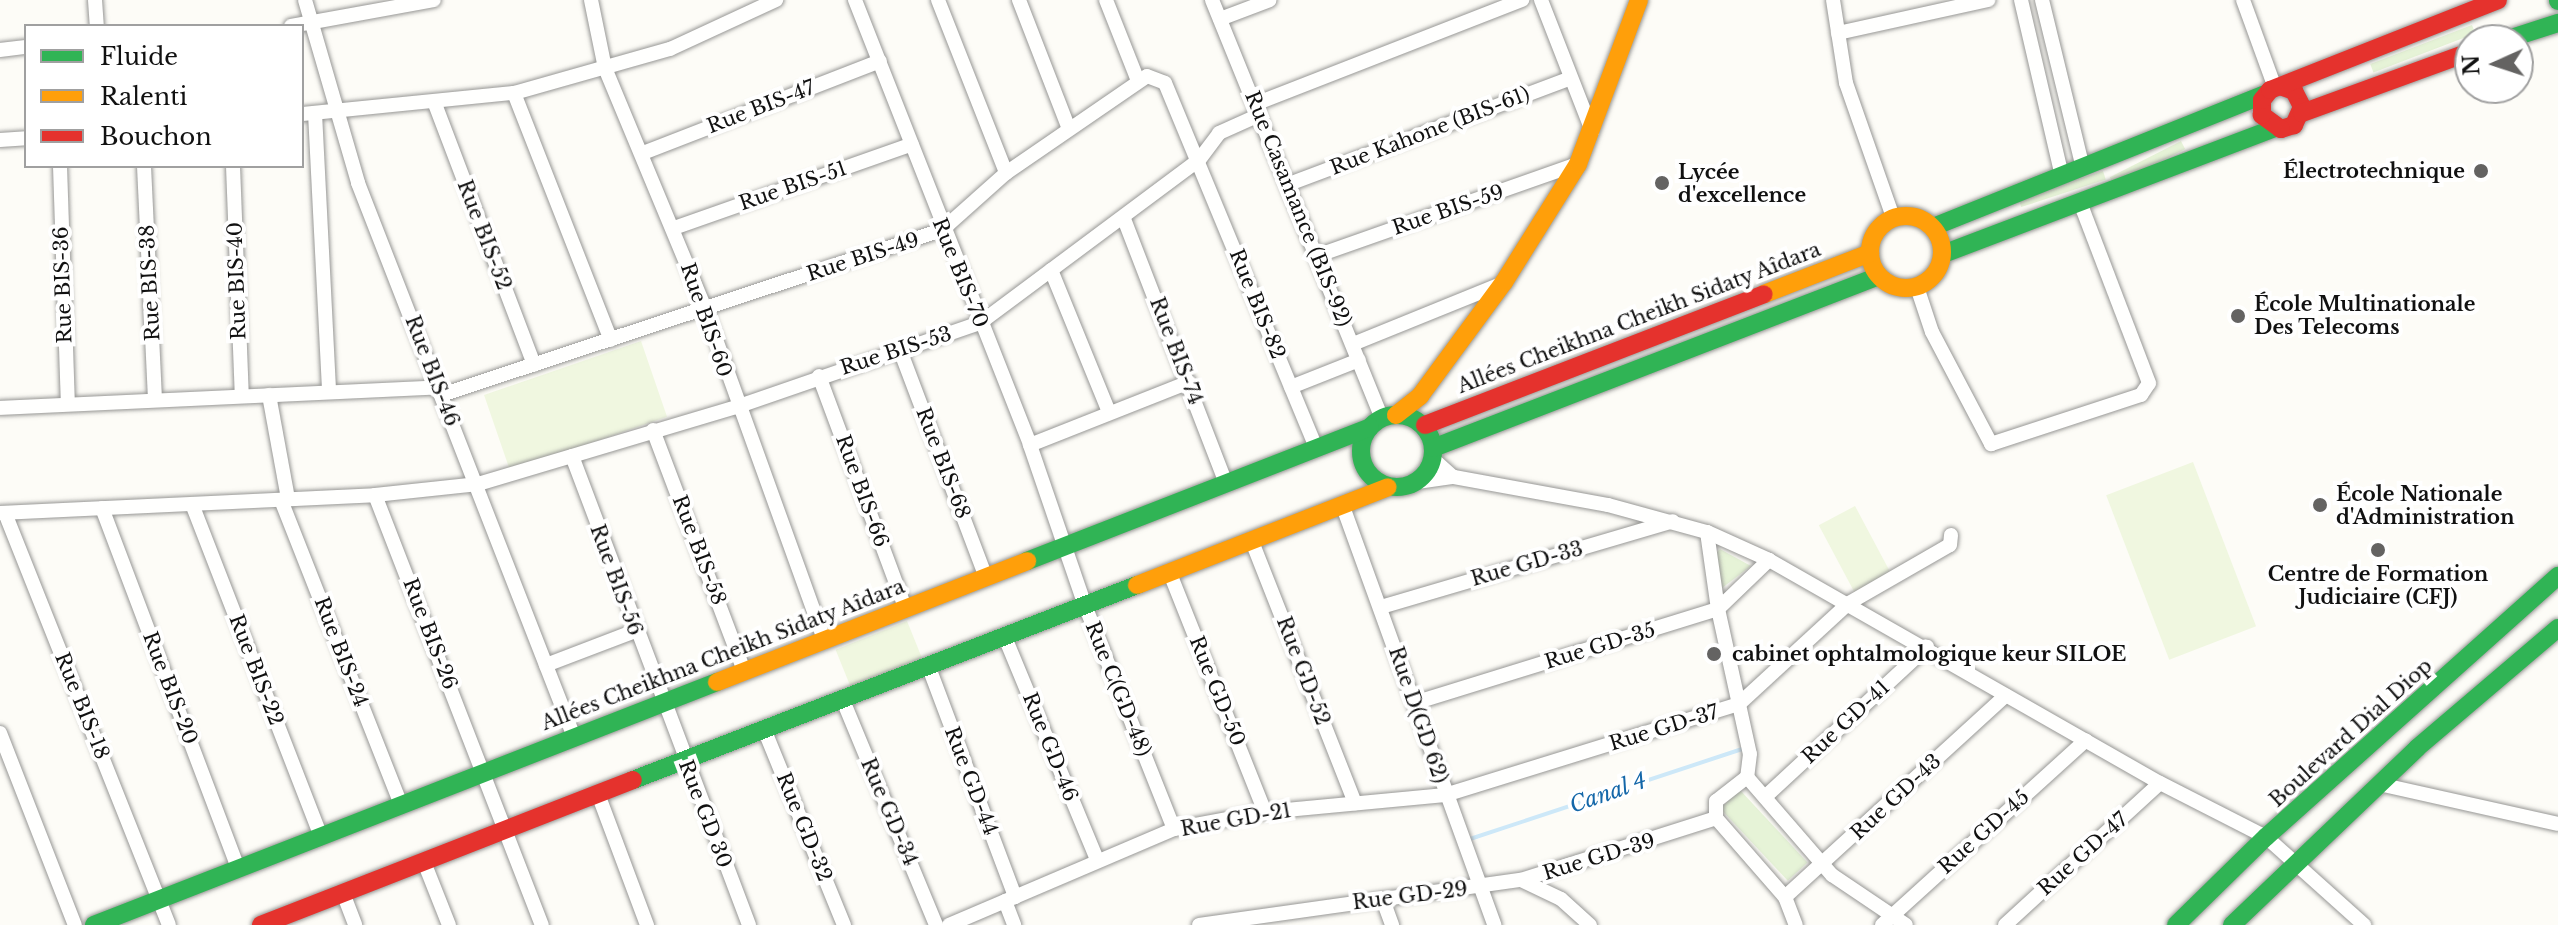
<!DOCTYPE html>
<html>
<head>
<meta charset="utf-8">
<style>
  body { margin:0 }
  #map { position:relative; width:2558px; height:925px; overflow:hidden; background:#fdfcf7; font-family:"Libre Baskerville",serif }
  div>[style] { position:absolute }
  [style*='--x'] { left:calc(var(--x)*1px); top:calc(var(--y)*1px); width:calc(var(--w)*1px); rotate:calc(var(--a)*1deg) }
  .green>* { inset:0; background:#e6f3d7; transform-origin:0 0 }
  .pitch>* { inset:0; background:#f0f7e0; transform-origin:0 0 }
  .stream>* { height:4px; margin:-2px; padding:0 2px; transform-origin:2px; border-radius:2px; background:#cde8f8 }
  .roads { filter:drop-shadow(0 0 2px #979795) drop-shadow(0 0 2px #979795) }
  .street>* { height:14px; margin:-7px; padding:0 7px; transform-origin:7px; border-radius:7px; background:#fffffe }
  .fast>* { height:18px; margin:-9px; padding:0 9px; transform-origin:9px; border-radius:9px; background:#30b455 }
  .fast>.ring { margin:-9px; padding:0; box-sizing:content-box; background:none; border:18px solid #30b455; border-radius:50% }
  .slow>* { height:18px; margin:-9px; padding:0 9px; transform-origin:9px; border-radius:9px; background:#ff9f0a }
  .slow>.ring { margin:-9px; padding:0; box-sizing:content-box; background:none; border:18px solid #ff9f0a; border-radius:50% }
  .jam>* { height:18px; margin:-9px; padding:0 9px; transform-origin:9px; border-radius:9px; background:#e5322d }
  .dots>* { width:22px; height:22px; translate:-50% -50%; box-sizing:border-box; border:4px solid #fff; border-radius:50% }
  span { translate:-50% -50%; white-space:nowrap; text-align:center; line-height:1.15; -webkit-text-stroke:8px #fff; paint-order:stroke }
  .street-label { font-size:20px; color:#111 }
  .poi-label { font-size:20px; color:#111; font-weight:700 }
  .right { translate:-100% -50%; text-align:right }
  .left { translate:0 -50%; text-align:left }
  .water-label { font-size:22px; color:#1467a9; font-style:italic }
  .legend { position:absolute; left:24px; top:24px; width:280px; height:144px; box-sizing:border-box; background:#fff; border:2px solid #a0a0a0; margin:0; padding:10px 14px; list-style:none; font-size:24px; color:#111 }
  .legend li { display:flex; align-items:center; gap:16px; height:40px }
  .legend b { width:40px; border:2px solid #a0a0a0 }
  .north { position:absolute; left:2454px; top:24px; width:80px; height:80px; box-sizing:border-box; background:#fff; border:2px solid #a0a0a0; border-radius:50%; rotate:267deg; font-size:22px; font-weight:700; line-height:32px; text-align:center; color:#111 }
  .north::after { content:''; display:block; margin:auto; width:28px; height:36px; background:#646362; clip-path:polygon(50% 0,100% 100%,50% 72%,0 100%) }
</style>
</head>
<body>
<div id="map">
  <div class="green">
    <i style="left:2472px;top:25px;width:9px;height:109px;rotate:69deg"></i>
    <i style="left:2181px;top:141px;width:9px;height:80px;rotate:63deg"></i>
    <i style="left:2103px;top:171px;width:9px;height:89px;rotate:72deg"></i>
    <i style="clip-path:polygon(1720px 549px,1751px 566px,1722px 588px,1714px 555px)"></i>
    <i style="left:1740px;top:790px;width:99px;height:27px;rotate:47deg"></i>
  </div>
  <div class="pitch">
    <i style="left:641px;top:341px;width:80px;height:166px;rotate:71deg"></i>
    <i style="left:2193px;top:462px;width:176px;height:93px;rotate:69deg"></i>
    <i style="left:1855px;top:506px;width:76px;height:41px;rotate:62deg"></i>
    <i style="left:907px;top:621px;width:41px;height:77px;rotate:68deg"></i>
  </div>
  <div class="stream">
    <i style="--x:1467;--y:840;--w:293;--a:-18.3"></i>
  </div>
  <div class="roads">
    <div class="street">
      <i style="--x:95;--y:0;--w:26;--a:86"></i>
      <i style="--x:305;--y:0;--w:191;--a:73.8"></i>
      <i style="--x:358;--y:183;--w:595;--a:68.7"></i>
      <i style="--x:591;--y:0;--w:69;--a:78.4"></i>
      <i style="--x:605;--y:68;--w:258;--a:67.4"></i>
      <i style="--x:704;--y:306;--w:354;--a:70.2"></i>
      <i style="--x:855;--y:0;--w:478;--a:68.5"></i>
      <i style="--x:1030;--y:445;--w:167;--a:71.1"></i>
      <i style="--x:1084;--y:603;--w:243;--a:68.3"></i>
      <i style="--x:938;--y:0;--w:186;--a:68.5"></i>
      <i style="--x:1019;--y:0;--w:138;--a:68.8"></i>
      <i style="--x:1106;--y:0;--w:87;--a:68.4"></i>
      <i style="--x:1212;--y:0;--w:451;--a:67.9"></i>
      <i style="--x:1541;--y:0;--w:141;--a:68.7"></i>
      <i style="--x:1833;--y:0;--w:84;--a:81.1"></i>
      <i style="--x:1846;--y:83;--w:142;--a:70.7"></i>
      <i style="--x:2021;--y:0;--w:181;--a:76.9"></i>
      <i style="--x:2042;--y:0;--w:173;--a:76.3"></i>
      <i style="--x:2243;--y:0;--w:94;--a:70"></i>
      <i style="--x:1220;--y:19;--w:53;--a:-20.8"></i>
      <i style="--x:291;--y:26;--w:145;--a:-10.3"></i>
      <i style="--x:1838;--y:33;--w:154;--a:-12.4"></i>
      <i style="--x:0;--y:50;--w:26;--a:-7"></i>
      <i style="--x:514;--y:93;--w:265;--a:68.6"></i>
      <i style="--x:435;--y:104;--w:279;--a:69.2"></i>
      <i style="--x:1255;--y:104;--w:287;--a:-21.3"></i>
      <i style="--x:315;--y:113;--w:278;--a:87.1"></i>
      <i style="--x:302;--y:114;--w:213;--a:-5.7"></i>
      <i style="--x:514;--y:93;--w:162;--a:-15.8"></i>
      <i style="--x:670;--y:49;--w:117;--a:-24.8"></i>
      <i style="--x:0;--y:140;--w:26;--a:-4"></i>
      <i style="--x:643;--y:153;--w:254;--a:-21.2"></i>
      <i style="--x:60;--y:166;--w:238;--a:88.1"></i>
      <i style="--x:144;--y:166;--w:234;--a:87.3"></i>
      <i style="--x:233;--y:166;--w:230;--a:87.8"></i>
      <i style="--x:1289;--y:184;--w:301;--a:-20.6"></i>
      <i style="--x:1124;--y:219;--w:283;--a:68.9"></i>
      <i style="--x:674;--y:228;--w:252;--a:-19.4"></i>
      <i style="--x:1319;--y:255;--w:275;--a:-19.4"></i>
      <i style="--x:1051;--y:270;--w:153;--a:67.8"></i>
      <i style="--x:1917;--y:287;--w:47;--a:71.6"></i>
      <i style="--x:1932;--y:332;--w:127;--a:62.2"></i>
      <i style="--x:1991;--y:444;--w:158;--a:-18.1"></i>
      <i style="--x:2141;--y:395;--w:14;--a:-56"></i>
      <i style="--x:2149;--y:383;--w:194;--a:-110.9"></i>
      <i style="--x:1353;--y:344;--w:160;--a:-22.1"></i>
      <i style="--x:900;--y:350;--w:243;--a:69.3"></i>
      <i style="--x:819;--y:376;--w:246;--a:69.6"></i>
      <i style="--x:1291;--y:387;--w:73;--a:-21.7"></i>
      <i style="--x:269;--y:395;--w:106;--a:79.6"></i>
      <i style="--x:441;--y:395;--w:527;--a:-18.23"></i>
      <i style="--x:942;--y:230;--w:86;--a:-41.7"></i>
      <i style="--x:1006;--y:173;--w:171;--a:-34.5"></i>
      <i style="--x:1147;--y:76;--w:19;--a:21"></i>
      <i style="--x:1165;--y:83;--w:395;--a:67.5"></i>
      <i style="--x:0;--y:408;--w:440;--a:-2.7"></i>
      <i style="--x:653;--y:430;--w:258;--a:69.3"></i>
      <i style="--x:1030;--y:445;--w:171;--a:-21.6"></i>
      <i style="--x:572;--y:456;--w:501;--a:69.32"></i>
      <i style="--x:1433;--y:459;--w:27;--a:42"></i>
      <i style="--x:1417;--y:482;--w:37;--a:-8"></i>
      <i style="--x:1454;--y:477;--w:157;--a:10.3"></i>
      <i style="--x:1608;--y:505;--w:103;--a:15.3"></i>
      <i style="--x:1707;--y:532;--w:68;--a:24.3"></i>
      <i style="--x:1769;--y:560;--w:450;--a:29.7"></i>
      <i style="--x:2160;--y:783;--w:119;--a:27"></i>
      <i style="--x:2266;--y:837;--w:132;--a:41.9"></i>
      <i style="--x:375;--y:495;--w:461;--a:68.8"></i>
      <i style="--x:281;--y:500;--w:327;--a:68.5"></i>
      <i style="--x:192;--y:504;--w:356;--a:68.8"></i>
      <i style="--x:1342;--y:504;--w:448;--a:70.1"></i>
      <i style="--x:102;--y:508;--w:385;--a:69.3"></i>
      <i style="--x:0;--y:513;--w:375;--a:-2.7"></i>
      <i style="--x:375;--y:495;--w:104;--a:-6.1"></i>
      <i style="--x:478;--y:484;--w:269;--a:-16.6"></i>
      <i style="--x:736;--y:407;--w:258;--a:-19"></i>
      <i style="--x:980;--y:323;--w:273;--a:-36.7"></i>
      <i style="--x:1199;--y:160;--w:34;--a:-53"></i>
      <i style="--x:1219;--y:133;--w:44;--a:-24.2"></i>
      <i style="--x:5;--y:513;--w:443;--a:68.3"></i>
      <i style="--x:1707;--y:532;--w:78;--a:81.9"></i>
      <i style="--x:1718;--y:609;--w:148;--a:77.6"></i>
      <i style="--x:1750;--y:754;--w:23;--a:97"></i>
      <i style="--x:1747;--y:777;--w:39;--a:142"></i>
      <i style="--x:1716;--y:801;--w:17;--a:90"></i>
      <i style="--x:1251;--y:539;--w:284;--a:68.5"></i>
      <i style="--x:1169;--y:571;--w:259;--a:68.3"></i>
      <i style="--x:1381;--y:607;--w:304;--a:-16.4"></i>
      <i style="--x:1004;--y:635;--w:243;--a:67.5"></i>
      <i style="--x:546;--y:665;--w:95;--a:-20.9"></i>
      <i style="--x:928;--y:665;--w:248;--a:69.4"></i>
      <i style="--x:842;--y:698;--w:246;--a:67.5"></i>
      <i style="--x:1414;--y:703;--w:318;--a:-17.2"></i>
      <i style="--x:1718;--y:609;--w:71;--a:-43.9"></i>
      <i style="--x:764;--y:729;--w:212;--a:67.8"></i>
      <i style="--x:0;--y:733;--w:206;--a:68.7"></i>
      <i style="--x:1747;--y:777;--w:130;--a:49.1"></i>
      <i style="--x:1832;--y:875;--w:89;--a:34"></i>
      <i style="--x:2379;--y:784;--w:183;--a:12.6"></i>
      <i style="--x:598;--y:794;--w:140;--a:69.5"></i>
      <i style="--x:1765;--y:797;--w:221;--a:-42.8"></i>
      <i style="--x:1716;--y:818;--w:105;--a:48.9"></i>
      <i style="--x:1785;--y:897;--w:30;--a:69"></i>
      <i style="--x:424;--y:862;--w:68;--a:68.4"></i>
      <i style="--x:1521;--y:880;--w:44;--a:25.4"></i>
      <i style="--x:1561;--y:899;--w:39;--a:42"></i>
      <i style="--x:343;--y:893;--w:34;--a:69"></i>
      <i style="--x:1785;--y:897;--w:299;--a:-42.4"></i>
      <i style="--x:1383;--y:900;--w:27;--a:70"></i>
      <i style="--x:1005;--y:901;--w:26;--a:69"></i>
      <i style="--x:949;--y:925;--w:245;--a:-23.1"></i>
      <i style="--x:1174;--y:829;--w:93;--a:-10.6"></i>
      <i style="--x:1265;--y:812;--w:181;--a:-5.4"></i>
      <i style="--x:1445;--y:795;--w:308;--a:-17.2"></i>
      <i style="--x:1739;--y:704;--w:149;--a:-42.6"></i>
      <i style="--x:1849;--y:603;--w:116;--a:-29.9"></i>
      <i style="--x:1950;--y:545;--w:10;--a:-84"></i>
      <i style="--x:1199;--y:925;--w:325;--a:-8"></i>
      <i style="--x:1521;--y:880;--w:205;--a:-17.6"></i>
      <i style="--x:1882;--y:925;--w:275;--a:-42.2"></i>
      <i style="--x:2005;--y:925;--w:210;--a:-42.5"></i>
    </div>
    <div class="fast">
      <i style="--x:2558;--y:0;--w:1;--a:90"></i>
      <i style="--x:2505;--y:40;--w:56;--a:-17.8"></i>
      <i style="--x:1933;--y:227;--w:359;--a:-21.8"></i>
      <i style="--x:1943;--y:254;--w:354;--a:-20.8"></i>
      <i class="ring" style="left:1361px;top:415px;width:54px;height:54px"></i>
      <i style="--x:1433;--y:448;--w:477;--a:-21.1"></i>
      <i style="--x:1027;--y:561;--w:368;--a:-21.3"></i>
      <i style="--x:633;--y:780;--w:540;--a:-21.15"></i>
      <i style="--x:94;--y:925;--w:669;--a:-21.31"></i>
      <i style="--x:2176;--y:925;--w:126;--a:-44.4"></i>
      <i style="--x:2266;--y:837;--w:392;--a:-41.8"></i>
      <i style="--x:2232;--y:925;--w:256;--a:-43.7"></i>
      <i style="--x:2417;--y:748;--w:185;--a:-40.4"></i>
    </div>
    <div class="slow">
      <i class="ring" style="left:1870px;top:216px;width:54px;height:54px"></i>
      <i style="--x:1764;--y:294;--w:114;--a:-21.1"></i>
      <i style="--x:1396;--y:415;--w:31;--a:-38"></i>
      <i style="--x:1420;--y:396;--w:142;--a:-53.6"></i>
      <i style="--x:1504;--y:282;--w:139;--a:-57.9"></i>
      <i style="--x:1578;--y:164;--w:175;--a:-69.6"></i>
      <i style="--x:1137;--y:585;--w:269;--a:-21.3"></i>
      <i style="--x:717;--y:682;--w:333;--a:-21.3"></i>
    </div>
    <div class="jam">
      <i style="--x:2283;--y:87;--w:12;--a:20"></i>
      <i style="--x:2294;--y:91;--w:18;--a:63"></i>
      <i style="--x:2302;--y:107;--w:20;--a:114"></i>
      <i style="--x:2294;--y:125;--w:14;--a:163"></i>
      <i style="--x:2281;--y:129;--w:24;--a:-144"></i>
      <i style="--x:2262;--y:115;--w:15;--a:-90"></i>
      <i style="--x:2262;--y:100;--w:13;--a:-51"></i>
      <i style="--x:2270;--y:90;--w:245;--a:-21.5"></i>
      <i style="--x:2302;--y:113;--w:179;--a:-20"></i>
      <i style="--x:1425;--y:425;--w:363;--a:-21.1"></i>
      <i style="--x:261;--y:925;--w:399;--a:-21.3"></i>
    </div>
  </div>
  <div class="dots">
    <i style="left:2481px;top:171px;background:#646362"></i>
    <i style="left:1662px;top:183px;background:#646362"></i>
    <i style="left:2238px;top:316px;background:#646362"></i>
    <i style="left:2320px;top:505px;background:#646362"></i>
    <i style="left:2378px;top:550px;background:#646362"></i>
    <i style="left:1714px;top:654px;background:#646362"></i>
  </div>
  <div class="street-label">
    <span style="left:761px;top:107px;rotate:-21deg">Rue BIS-47</span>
    <span style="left:1430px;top:131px;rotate:-21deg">Rue Kahone (BIS-61)</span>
    <span style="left:793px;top:186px;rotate:-19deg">Rue BIS-51</span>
    <span style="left:1298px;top:209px;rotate:68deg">Rue Casamance (BIS-92)</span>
    <span style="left:1448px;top:210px;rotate:-19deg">Rue BIS-59</span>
    <span style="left:484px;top:235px;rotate:69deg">Rue BIS-52</span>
    <span style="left:863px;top:257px;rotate:-18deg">Rue BIS-49</span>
    <span style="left:960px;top:273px;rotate:68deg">Rue BIS-70</span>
    <span style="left:237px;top:281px;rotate:-92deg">Rue BIS-40</span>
    <span style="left:150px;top:283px;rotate:-93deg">Rue BIS-38</span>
    <span style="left:63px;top:285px;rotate:-92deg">Rue BIS-36</span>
    <span style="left:1257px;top:304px;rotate:68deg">Rue BIS-82</span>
    <span style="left:1639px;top:318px;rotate:-21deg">Allées Cheikhna Cheikh Sidaty Aîdara</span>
    <span style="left:706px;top:320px;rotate:71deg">Rue BIS-60</span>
    <span style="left:896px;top:351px;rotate:-18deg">Rue BIS-53</span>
    <span style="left:1176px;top:351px;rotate:69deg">Rue BIS-74</span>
    <span style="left:432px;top:371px;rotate:69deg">Rue BIS-46</span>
    <span style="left:943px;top:463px;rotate:69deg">Rue BIS-68</span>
    <span style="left:862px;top:491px;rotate:70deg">Rue BIS-66</span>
    <span style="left:699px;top:550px;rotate:69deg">Rue BIS-58</span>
    <span style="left:1527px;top:564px;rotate:-16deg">Rue GD-33</span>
    <span style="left:616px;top:580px;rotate:70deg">Rue BIS-56</span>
    <span style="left:430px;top:634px;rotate:69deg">Rue BIS-26</span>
    <span style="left:1600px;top:646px;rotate:-17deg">Rue GD-35</span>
    <span style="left:341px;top:652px;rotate:69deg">Rue BIS-24</span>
    <span style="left:723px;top:655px;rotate:-21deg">Allées Cheikhna Cheikh Sidaty Aîdara</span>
    <span style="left:256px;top:670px;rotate:69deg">Rue BIS-22</span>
    <span style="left:1303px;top:671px;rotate:69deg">Rue GD-52</span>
    <span style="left:170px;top:688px;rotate:69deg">Rue BIS-20</span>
    <span style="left:1118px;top:689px;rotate:68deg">Rue C(GD-48)</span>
    <span style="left:1217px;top:691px;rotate:68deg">Rue GD-50</span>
    <span style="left:82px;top:706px;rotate:68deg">Rue BIS-18</span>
    <span style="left:1418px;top:715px;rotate:71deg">Rue D(GD 62)</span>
    <span style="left:1846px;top:722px;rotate:-43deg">Rue GD-41</span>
    <span style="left:1664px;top:728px;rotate:-17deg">Rue GD-37</span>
    <span style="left:2351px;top:733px;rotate:-42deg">Boulevard Dial Diop</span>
    <span style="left:1050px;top:747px;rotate:68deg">Rue GD-46</span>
    <span style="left:971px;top:781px;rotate:69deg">Rue GD-44</span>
    <span style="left:1896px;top:797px;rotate:-43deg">Rue GD-43</span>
    <span style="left:889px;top:812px;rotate:67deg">Rue GD-34</span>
    <span style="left:705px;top:814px;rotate:69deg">Rue GD 30</span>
    <span style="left:1236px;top:820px;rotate:-10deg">Rue GD-21</span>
    <span style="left:804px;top:827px;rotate:68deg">Rue GD-32</span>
    <span style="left:1984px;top:832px;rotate:-42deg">Rue GD-45</span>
    <span style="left:2083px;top:854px;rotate:-42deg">Rue GD-47</span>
    <span style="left:1599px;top:857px;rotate:-17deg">Rue GD-39</span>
    <span style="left:1410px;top:896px;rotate:-7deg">Rue GD-29</span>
  </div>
  <div class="poi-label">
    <span class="right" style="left:2465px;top:171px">Électrotechnique</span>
    <span class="left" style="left:1678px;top:184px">Lycée<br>d'excellence</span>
    <span class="left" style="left:2254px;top:316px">École Multinationale<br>Des Telecoms</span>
    <span class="left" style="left:2336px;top:506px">École Nationale<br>d'Administration</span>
    <span style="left:2378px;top:586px">Centre de Formation<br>Judiciaire (CFJ)</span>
    <span class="left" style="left:1732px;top:654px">cabinet ophtalmologique keur SILOE</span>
  </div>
  <div class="water-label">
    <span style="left:1608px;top:793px;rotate:-19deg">Canal 4</span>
  </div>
  <ul class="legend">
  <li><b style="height:10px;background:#30b455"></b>Fluide</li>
  <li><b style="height:10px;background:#ff9f0a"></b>Ralenti</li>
  <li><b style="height:10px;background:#e5322d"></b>Bouchon</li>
  </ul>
  <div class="north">N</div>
</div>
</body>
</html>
